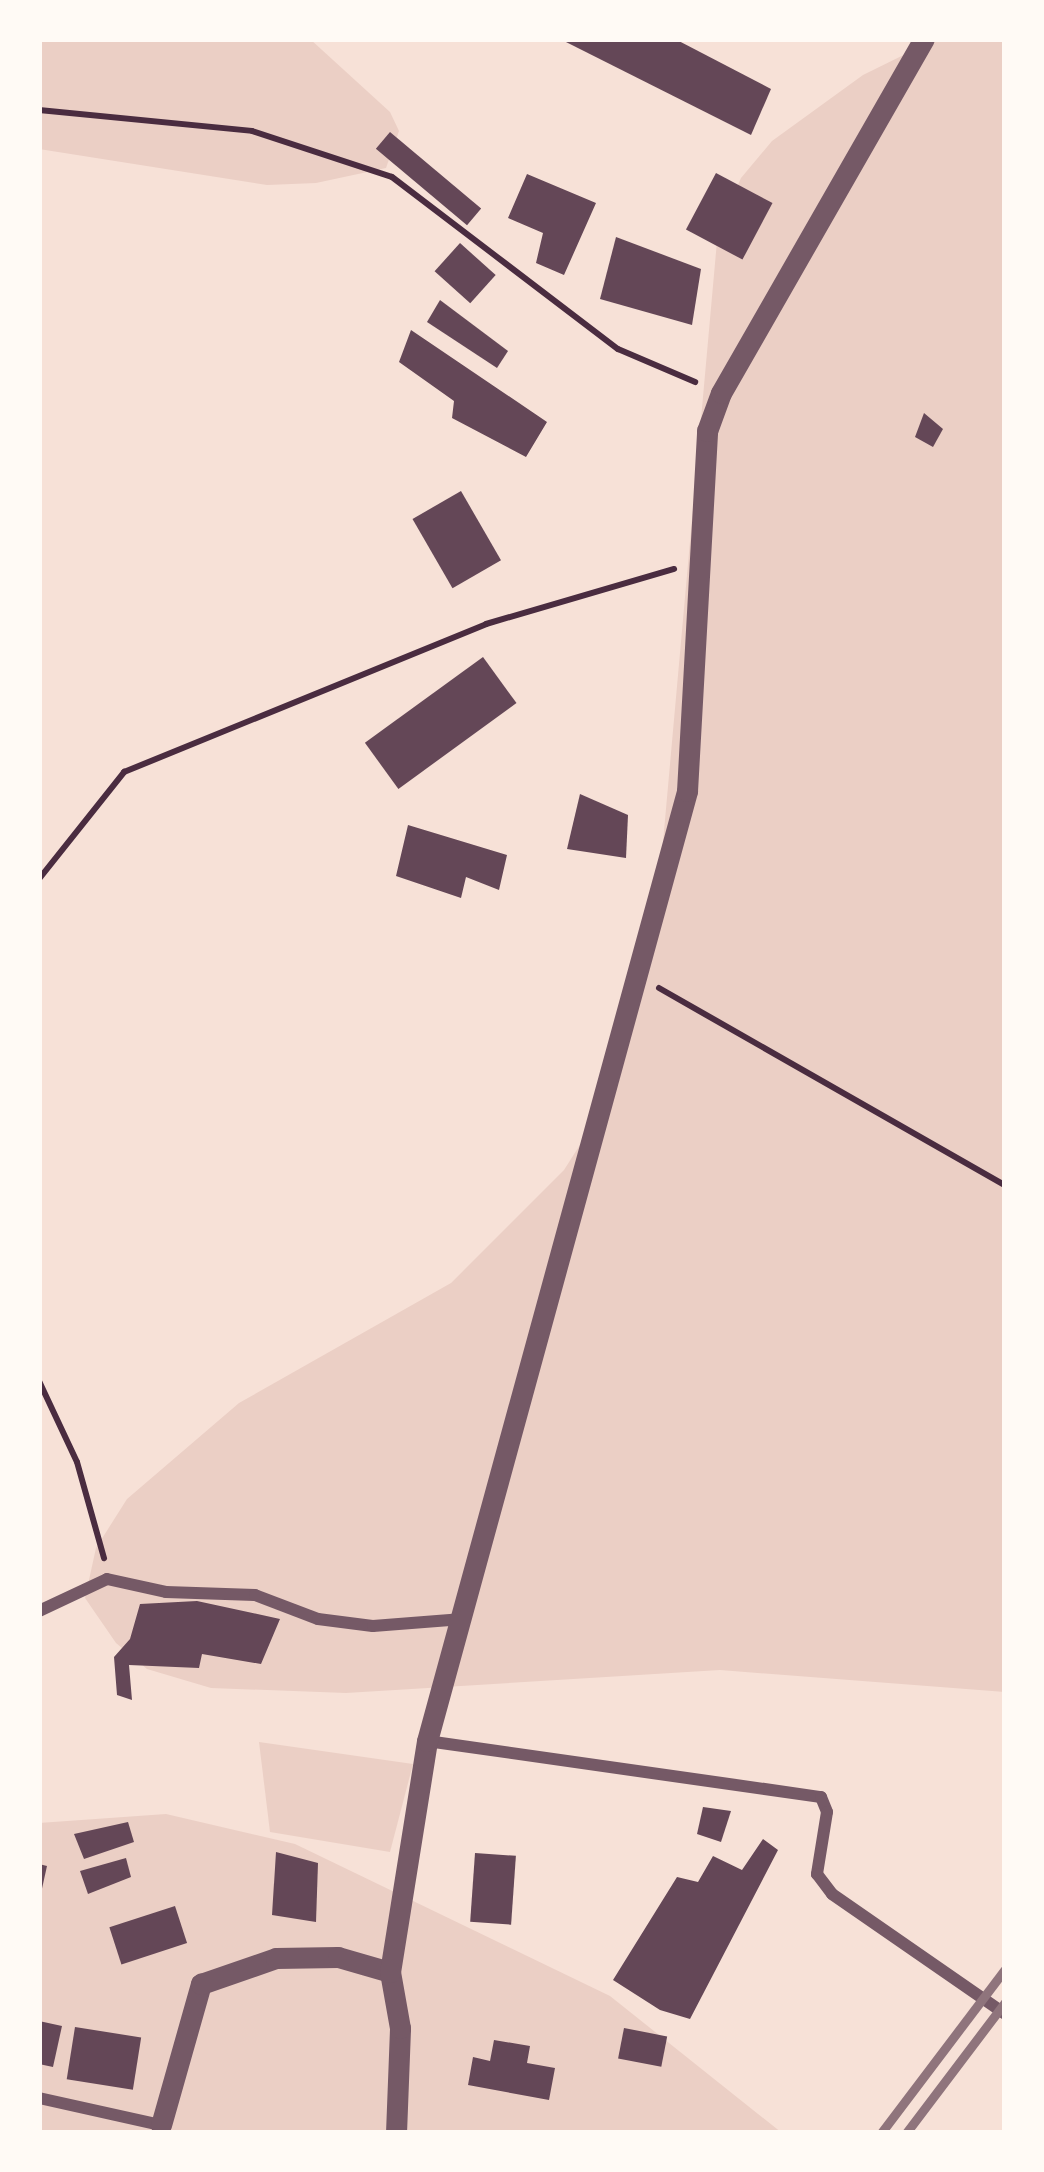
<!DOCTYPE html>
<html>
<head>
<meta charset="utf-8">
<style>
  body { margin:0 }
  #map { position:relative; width:1044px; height:2172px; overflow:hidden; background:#f7e1d7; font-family:"Varela Round",sans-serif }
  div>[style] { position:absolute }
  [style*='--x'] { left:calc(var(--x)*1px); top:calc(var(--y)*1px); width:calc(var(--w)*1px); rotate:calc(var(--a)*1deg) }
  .green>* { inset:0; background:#ebcfc5 }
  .building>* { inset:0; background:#644757; transform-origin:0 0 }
  .path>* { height:6px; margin:-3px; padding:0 3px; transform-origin:3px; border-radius:3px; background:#4a2c40 }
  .minor>* { height:12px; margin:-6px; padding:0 6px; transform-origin:6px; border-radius:6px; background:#755966 }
  .tertiary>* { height:21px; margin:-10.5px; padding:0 10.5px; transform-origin:10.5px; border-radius:10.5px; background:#755966 }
  .rail>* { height:9px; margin:-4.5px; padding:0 4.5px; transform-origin:4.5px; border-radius:4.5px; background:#8f747c }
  span { translate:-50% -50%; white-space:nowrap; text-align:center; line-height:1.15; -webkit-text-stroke:10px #fffaf5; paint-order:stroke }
  .frame { position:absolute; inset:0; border:42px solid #fffaf5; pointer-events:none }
</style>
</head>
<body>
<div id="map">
  <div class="green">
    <i style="clip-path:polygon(39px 39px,310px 39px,390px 112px,399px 131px,386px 168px,316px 183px,267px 185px,39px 149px)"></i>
    <i style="clip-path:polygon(936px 39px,1005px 39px,1005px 1692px,720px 1670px,346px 1693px,211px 1688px,147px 1669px,116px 1643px,85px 1598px,96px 1548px,127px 1499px,239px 1403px,451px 1283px,564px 1170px,618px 1085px,656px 920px,718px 230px,741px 178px,772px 141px,863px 75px)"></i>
    <i style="clip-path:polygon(259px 1742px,413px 1764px,390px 1852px,270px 1832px)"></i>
    <i style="clip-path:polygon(166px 1814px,295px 1844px,610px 1996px,782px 2133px,39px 2133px,39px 1823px)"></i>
  </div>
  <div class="building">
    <i style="clip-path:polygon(560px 39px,675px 39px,771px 89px,751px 135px)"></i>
    <i style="left:390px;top:132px;width:119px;height:22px;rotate:40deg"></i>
    <i style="left:716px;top:173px;width:64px;height:64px;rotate:28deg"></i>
    <i style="clip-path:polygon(527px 174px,596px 203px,564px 275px,536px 263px,543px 233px,508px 218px)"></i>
    <i style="clip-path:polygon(616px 237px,701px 269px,692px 325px,600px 299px)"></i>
    <i style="left:460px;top:243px;width:48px;height:38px;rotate:42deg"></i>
    <i style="clip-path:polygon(440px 300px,508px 351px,497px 368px,427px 322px)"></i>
    <i style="clip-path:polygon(411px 330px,547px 422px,526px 457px,452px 418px,454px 401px,399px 362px)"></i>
    <i style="clip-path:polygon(924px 413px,943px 429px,933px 447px,915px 437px)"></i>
    <i style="left:461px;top:491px;width:80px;height:56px;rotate:60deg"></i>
    <i style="left:483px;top:657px;width:57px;height:146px;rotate:54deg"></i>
    <i style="clip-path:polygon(580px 794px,628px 815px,626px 858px,567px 849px)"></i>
    <i style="clip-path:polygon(408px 825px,507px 855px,499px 890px,466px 877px,461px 898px,396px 876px)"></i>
    <i style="clip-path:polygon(197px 1601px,280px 1619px,261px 1664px,202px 1654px,199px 1668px,129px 1665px,132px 1700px,117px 1695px,114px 1657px,130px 1639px,140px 1604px)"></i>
    <i style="clip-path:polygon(703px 1807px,731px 1811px,721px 1842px,697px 1834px)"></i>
    <i style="clip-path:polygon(128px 1822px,134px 1842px,84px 1859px,74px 1834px)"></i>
    <i style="clip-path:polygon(763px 1839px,778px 1850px,690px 2019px,660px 2010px,613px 1980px,677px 1877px,698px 1882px,713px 1856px,742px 1870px)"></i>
    <i style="clip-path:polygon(276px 1852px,318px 1863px,316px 1922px,272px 1915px)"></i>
    <i style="left:475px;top:1853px;width:41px;height:69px;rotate:4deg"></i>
    <i style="clip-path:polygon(126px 1858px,131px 1877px,88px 1894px,80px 1871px)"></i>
    <i style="clip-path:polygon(39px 1864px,47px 1866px,41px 1893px,39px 1893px)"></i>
    <i style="left:175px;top:1906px;width:39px;height:69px;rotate:72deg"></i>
    <i style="clip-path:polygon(39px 2021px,62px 2026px,53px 2067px,39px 2064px)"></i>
    <i style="left:75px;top:2027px;width:67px;height:53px;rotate:9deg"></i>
    <i style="left:624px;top:2028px;width:44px;height:31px;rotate:11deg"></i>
    <i style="clip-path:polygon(494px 2040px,530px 2046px,527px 2063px,555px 2068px,549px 2100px,468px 2085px,473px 2057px,490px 2061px)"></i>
  </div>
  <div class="path">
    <i style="--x:39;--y:110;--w:214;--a:5.6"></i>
    <i style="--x:252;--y:131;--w:147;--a:18.2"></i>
    <i style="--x:392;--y:177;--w:284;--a:37.3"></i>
    <i style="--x:618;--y:349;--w:84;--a:23.2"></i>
    <i style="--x:39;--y:879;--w:137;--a:-51.5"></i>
    <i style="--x:124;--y:772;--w:391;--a:-22.2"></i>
    <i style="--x:486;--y:624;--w:196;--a:-16.3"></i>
    <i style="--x:659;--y:988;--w:398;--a:29.7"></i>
    <i style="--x:39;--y:1381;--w:89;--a:64.9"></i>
    <i style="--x:77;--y:1462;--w:100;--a:74.3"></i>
  </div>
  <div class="minor">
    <i style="--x:39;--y:1611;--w:75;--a:-25.2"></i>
    <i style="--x:107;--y:1579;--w:60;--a:12.4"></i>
    <i style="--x:166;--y:1592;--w:89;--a:1.9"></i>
    <i style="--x:255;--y:1595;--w:67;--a:20.9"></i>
    <i style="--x:318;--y:1619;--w:55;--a:7.3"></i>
    <i style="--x:373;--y:1626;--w:90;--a:-4.4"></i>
    <i style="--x:427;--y:1741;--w:398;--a:8.1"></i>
    <i style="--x:821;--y:1797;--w:16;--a:68"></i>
    <i style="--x:827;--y:1812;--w:63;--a:99.2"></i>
    <i style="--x:817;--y:1874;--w:25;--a:53"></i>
    <i style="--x:832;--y:1894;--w:211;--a:34.7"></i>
    <i style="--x:39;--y:2098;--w:125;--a:12.5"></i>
    <i style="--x:161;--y:2125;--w:7;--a:106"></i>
  </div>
  <div class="tertiary">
    <i style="--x:161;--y:2125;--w:147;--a:-74.2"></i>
    <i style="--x:201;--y:1984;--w:79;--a:-19.1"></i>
    <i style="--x:276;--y:1958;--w:62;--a:-0.9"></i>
    <i style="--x:338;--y:1957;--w:54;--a:16.1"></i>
    <i style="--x:396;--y:2133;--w:105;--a:-87.8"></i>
    <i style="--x:400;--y:2028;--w:57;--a:-100.1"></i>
    <i style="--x:390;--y:1972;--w:234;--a:-80.9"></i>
    <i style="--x:427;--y:1741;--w:985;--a:-74.69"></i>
    <i style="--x:687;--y:791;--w:361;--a:-86.8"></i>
    <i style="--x:707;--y:431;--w:40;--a:-69.8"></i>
    <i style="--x:721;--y:393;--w:408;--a:-60.2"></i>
  </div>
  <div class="rail">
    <i style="--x:881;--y:2133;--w:206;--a:-52.9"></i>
    <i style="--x:906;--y:2133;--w:164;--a:-52.9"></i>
  </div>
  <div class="frame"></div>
</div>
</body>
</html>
